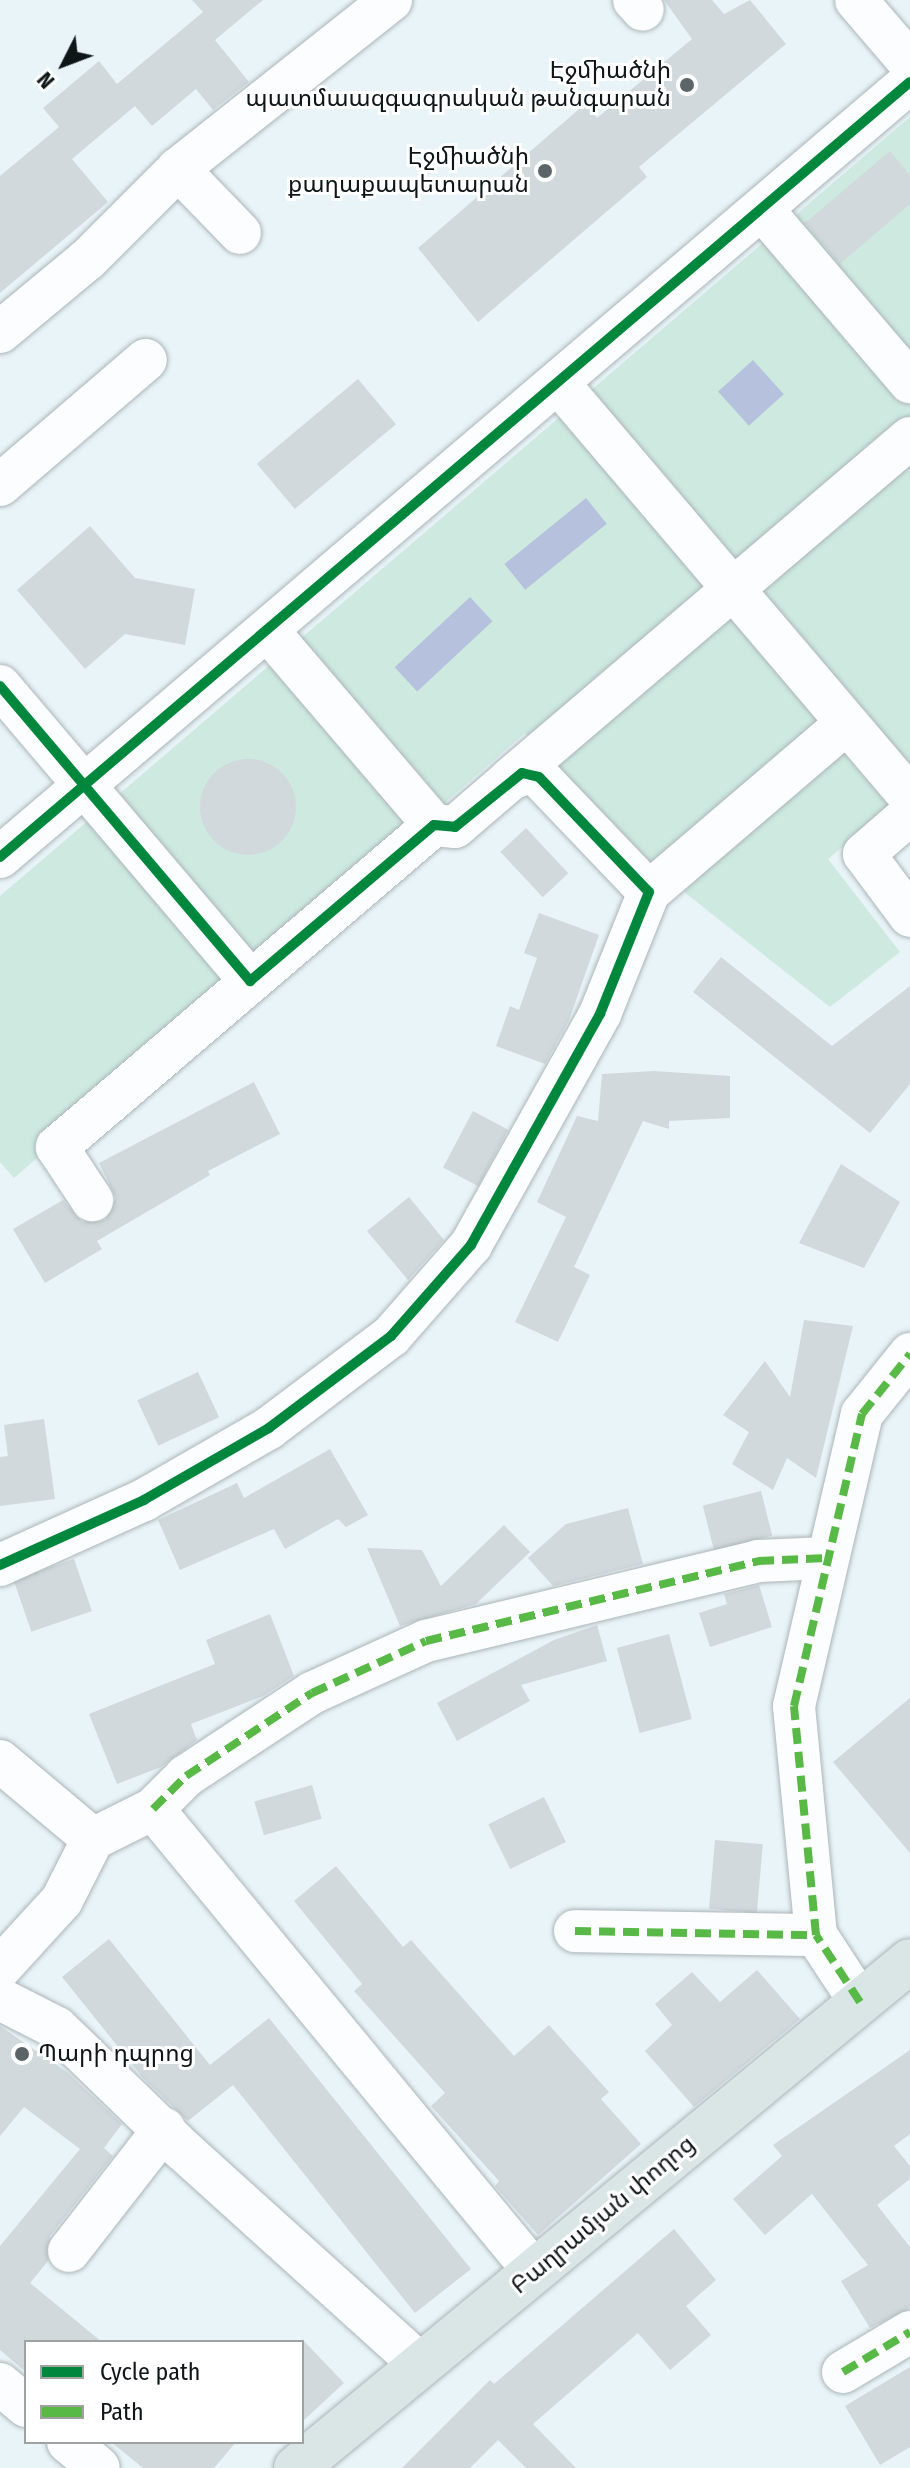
<!DOCTYPE html>
<html>
<head>
<meta charset="utf-8">
<style>
  body { margin:0 }
  #map { position:relative; width:910px; height:2468px; overflow:hidden; background:#e8f4f8; font-family:"Fira Sans Condensed","Noto Sans Armenian",sans-serif }
  div>[style] { position:absolute }
  [style*='--x'] { left:calc(var(--x)*1px); top:calc(var(--y)*1px); width:calc(var(--w)*1px); rotate:calc(var(--a)*1deg) }
  .green>* { inset:0; background:#ceeae0 }
  .water>* { inset:0; background:#b6c2dd; transform-origin:0 0 }
  .building>* { inset:0; background:#d1d9dd; transform-origin:0 0 }
  .round { border-radius:50% }
  .roads { filter:drop-shadow(0 0 2px #acb5b9) drop-shadow(0 0 2px #acb5b9) }
  .minor>* { height:42px; margin:-21px; padding:0 21px; transform-origin:21px; border-radius:21px; background:#fcfdfe }
  .major>* { height:44px; margin:-22px; padding:0 22px; transform-origin:22px; border-radius:22px; background:#dae6e5 }
  .quiet>* { height:8px; margin-top:-4px; transform-origin:0; background:repeating-linear-gradient(90deg,#58b947 0 16px,transparent 0 24px) }
  .cycleway>* { height:10px; margin:-5px; padding:0 5px; transform-origin:5px; border-radius:5px; background:#00873e }
  .dots>* { width:22px; height:22px; translate:-50% -50%; box-sizing:border-box; border:4px solid #fff; border-radius:50% }
  span { translate:-50% -50%; white-space:nowrap; text-align:center; line-height:1.15; -webkit-text-stroke:6px #fff; paint-order:stroke }
  .poi-label { font-size:24px; color:#0f1618 }
  .right { translate:-100% -50%; text-align:right }
  .left { translate:0 -50%; text-align:left }
  .street-label { font-size:24px; color:#0f1618 }
  .legend { position:absolute; left:24px; top:2340px; width:280px; height:104px; box-sizing:border-box; background:#fff; border:2px solid #9fa2a3; margin:0; padding:10px 14px; list-style:none; font-size:24px; color:#0f1618 }
  .legend li { display:flex; align-items:center; gap:16px; height:40px }
  .legend b { width:40px; border:2px solid #9fa2a3 }
  .north { position:absolute; left:24px; top:24px; width:80px; height:80px; -webkit-text-stroke:6px #fff; paint-order:stroke; rotate:228deg; font-size:22px; font-weight:700; line-height:32px; text-align:center; color:#0f1618 }
  .north::after { content:''; display:block; margin:auto; width:28px; height:36px; background:#0f1618; clip-path:polygon(50% 0,100% 100%,50% 72%,0 100%) }
</style>
</head>
<body>
<div id="map">
  <div class="green">
    <i style="clip-path:polygon(910px 117px,910px 775px,851px 707px,649px 879px,525px 733px,14px 1178px,0 1162px,0 896px)"></i>
    <i style="clip-path:polygon(841px 750px,890px 807px,828px 859px,900px 952px,830px 1007px,684px 892px,783px 796px)"></i>
  </div>
  <div class="water">
    <i style="left:753px;top:360px;width:46px;height:47px;rotate:48deg"></i>
    <i style="left:586px;top:498px;width:33px;height:105px;rotate:51deg"></i>
    <i style="left:470px;top:597px;width:33px;height:103px;rotate:47deg"></i>
  </div>
  <div class="building">
    <i style="clip-path:polygon(192px 0,263px 0,215px 40px,249px 82px,213px 110px,196px 89px,152px 126px,135px 106px,104px 132px,72px 159px,108px 202px,0 293px,0 176px,59px 127px,43px 108px,99px 61px,117px 84px,203px 12px)"></i>
    <i style="clip-path:polygon(664px 0,712px 0,724px 14px,750px 0,786px 44px,639px 167px,647px 177px,478px 322px,418px 248px,585px 104px,597px 118px,692px 39px)"></i>
    <i style="clip-path:polygon(890px 151px,910px 175px,910px 204px,840px 264px,805px 223px)"></i>
    <i style="left:358px;top:379px;width:59px;height:132px;rotate:50deg"></i>
    <i style="clip-path:polygon(90px 526px,135px 578px,195px 589px,185px 645px,125px 634px,85px 669px,17px 590px)"></i>
    <i class="round" style="left:200px;top:759px;width:96px;height:96px"></i>
    <i style="left:526px;top:828px;width:62px;height:35px;rotate:47deg"></i>
    <i style="clip-path:polygon(539px 913px,599px 935px,569px 1020px,545px 1064px,496px 1046px,510px 1006px,519px 1010px,537px 958px,524px 953px)"></i>
    <i style="clip-path:polygon(721px 957px,832px 1046px,910px 986px,910px 1084px,870px 1133px,693px 992px)"></i>
    <i style="clip-path:polygon(654px 1071px,730px 1076px,730px 1118px,669px 1121px,669px 1129px,643px 1121px,574px 1267px,590px 1275px,558px 1342px,515px 1322px,566px 1217px,537px 1202px,577px 1116px,598px 1121px,602px 1074px)"></i>
    <i style="clip-path:polygon(254px 1082px,280px 1134px,208px 1171px,210px 1175px,97px 1241px,102px 1249px,45px 1283px,13px 1229px,63px 1200px,82px 1222px,105px 1220px,116px 1198px,99px 1163px)"></i>
    <i style="left:473px;top:1111px;width:40px;height:64px;rotate:28deg"></i>
    <i style="clip-path:polygon(841px 1164px,900px 1202px,864px 1268px,799px 1243px)"></i>
    <i style="clip-path:polygon(409px 1197px,444px 1240px,408px 1280px,367px 1231px)"></i>
    <i style="clip-path:polygon(804px 1320px,853px 1326px,816px 1478px,787px 1458px,773px 1490px,732px 1464px,749px 1432px,723px 1415px,765px 1361px,790px 1397px)"></i>
    <i style="left:198px;top:1372px;width:50px;height:67px;rotate:65deg"></i>
    <i style="clip-path:polygon(44px 1419px,55px 1499px,0 1506px,0 1457px,8px 1456px,4px 1425px)"></i>
    <i style="clip-path:polygon(330px 1449px,368px 1515px,346px 1527px,338px 1519px,285px 1549px,274px 1529px,180px 1570px,158px 1520px,237px 1483px,244px 1498px)"></i>
    <i style="left:761px;top:1491px;width:46px;height:60px;rotate:76deg"></i>
    <i style="clip-path:polygon(628px 1508px,643px 1564px,553px 1586px,528px 1558px,566px 1524px)"></i>
    <i style="clip-path:polygon(504px 1525px,530px 1552px,476px 1604px,400px 1626px,367px 1548px,422px 1550px,441px 1586px)"></i>
    <i style="left:74px;top:1559px;width:55px;height:64px;rotate:71deg"></i>
    <i style="clip-path:polygon(759px 1585px,772px 1627px,710px 1647px,699px 1613px,727px 1604px,724px 1594px)"></i>
    <i style="clip-path:polygon(270px 1614px,294px 1676px,263px 1696px,191px 1724px,197px 1740px,161px 1767px,117px 1784px,89px 1714px,215px 1664px,206px 1640px)"></i>
    <i style="clip-path:polygon(597px 1625px,607px 1661px,521px 1685px,530px 1701px,457px 1741px,437px 1703px,554px 1640px)"></i>
    <i style="left:669px;top:1634px;width:88px;height:54px;rotate:75deg"></i>
    <i style="clip-path:polygon(910px 1698px,910px 1853px,833px 1762px)"></i>
    <i style="left:312px;top:1785px;width:35px;height:60px;rotate:74deg"></i>
    <i style="left:544px;top:1797px;width:50px;height:62px;rotate:64deg"></i>
    <i style="left:715px;top:1840px;width:48px;height:69px;rotate:5deg"></i>
    <i style="clip-path:polygon(336px 1866px,403px 1947px,411px 1940px,514px 2056px,549px 2025px,609px 2092px,601px 2099px,641px 2144px,538px 2235px,495px 2186px,499px 2181px,431px 2106px,445px 2093px,354px 1991px,362px 1984px,294px 1901px)"></i>
    <i style="clip-path:polygon(109px 1939px,210px 2065px,269px 2018px,471px 2269px,415px 2313px,233px 2085px,188px 2121px,144px 2079px,62px 1977px)"></i>
    <i style="clip-path:polygon(757px 1970px,800px 2019px,694px 2107px,645px 2051px,672px 2025px,655px 2004px,692px 1972px,720px 2002px)"></i>
    <i style="clip-path:polygon(0 2026px,68px 2073px,122px 2124px,104px 2148px,113px 2156px,50px 2236px,48px 2261px,30px 2283px,102px 2342px,26px 2342px,26px 2372px,0 2350px,0 2246px,80px 2149px,24px 2107px,0 2136px)"></i>
    <i style="clip-path:polygon(910px 2050px,910px 2134px,894px 2146px,910px 2166px,910px 2179px,877px 2205px,910px 2247px,910px 2308px,870px 2328px,841px 2281px,868px 2265px,812px 2194px,765px 2235px,733px 2199px,782px 2156px,773px 2145px)"></i>
    <i style="clip-path:polygon(674px 2229px,716px 2280px,686px 2306px,711px 2335px,670px 2370px,638px 2333px,533px 2424px,576px 2468px,526px 2468px,498px 2440px,470px 2468px,402px 2468px,490px 2380px,494px 2384px)"></i>
    <i style="clip-path:polygon(302px 2339px,344px 2383px,302px 2422px)"></i>
    <i style="clip-path:polygon(910px 2367px,910px 2447px,880px 2465px,845px 2406px)"></i>
    <i style="clip-path:polygon(111px 2442px,236px 2442px,214px 2468px,143px 2468px)"></i>
  </div>
  <div class="roads">
    <div class="minor">
      <i style="--x:634;--y:0;--w:13;--a:48"></i>
      <i style="--x:856;--y:0;--w:83;--a:49.4"></i>
      <i style="--x:178;--y:169;--w:89;--a:45.9"></i>
      <i style="--x:762;--y:209;--w:228;--a:49.5"></i>
      <i style="--x:0;--y:332;--w:114;--a:-39.7"></i>
      <i style="--x:88;--y:259;--w:127;--a:-45"></i>
      <i style="--x:178;--y:169;--w:272;--a:-38.4"></i>
      <i style="--x:559;--y:384;--w:542;--a:49.64"></i>
      <i style="--x:0;--y:485;--w:192;--a:-40.6"></i>
      <i style="--x:269;--y:632;--w:254;--a:49.5"></i>
      <i style="--x:0;--y:686;--w:387;--a:49.7"></i>
      <i style="--x:509;--y:780;--w:527;--a:-40.46"></i>
      <i style="--x:910;--y:814;--w:61;--a:139"></i>
      <i style="--x:864;--y:854;--w:77;--a:53.4"></i>
      <i style="--x:0;--y:857;--w:1195;--a:-40.42"></i>
      <i style="--x:649;--y:892;--w:259;--a:-40.5"></i>
      <i style="--x:0;--y:1565;--w:158;--a:-24.3"></i>
      <i style="--x:144;--y:1500;--w:144;--a:-29.9"></i>
      <i style="--x:269;--y:1428;--w:153;--a:-37"></i>
      <i style="--x:391;--y:1336;--w:121;--a:-48.7"></i>
      <i style="--x:471;--y:1245;--w:265;--a:-60.8"></i>
      <i style="--x:600;--y:1014;--w:131;--a:-68.1"></i>
      <i style="--x:649;--y:892;--w:159;--a:-133.7"></i>
      <i style="--x:539;--y:777;--w:9;--a:-148"></i>
      <i style="--x:531;--y:772;--w:20;--a:162"></i>
      <i style="--x:512;--y:778;--w:75;--a:139.3"></i>
      <i style="--x:455;--y:827;--w:21;--a:-175"></i>
      <i style="--x:434;--y:825;--w:496;--a:139.5"></i>
      <i style="--x:57;--y:1147;--w:64;--a:56.6"></i>
      <i style="--x:0;--y:1761;--w:121;--a:40"></i>
      <i style="--x:93;--y:1839;--w:67;--a:-26.6"></i>
      <i style="--x:153;--y:1809;--w:599;--a:50.49"></i>
      <i style="--x:153;--y:1809;--w:47;--a:-45"></i>
      <i style="--x:186;--y:1776;--w:151;--a:-33.4"></i>
      <i style="--x:312;--y:1693;--w:125;--a:-24.5"></i>
      <i style="--x:426;--y:1641;--w:342;--a:-13.5"></i>
      <i style="--x:758;--y:1561;--w:69;--a:-2.5"></i>
      <i style="--x:575;--y:1931;--w:241;--a:1"></i>
      <i style="--x:0;--y:1968;--w:92;--a:-47.6"></i>
      <i style="--x:62;--y:1900;--w:68;--a:-63.1"></i>
      <i style="--x:0;--y:1999;--w:64;--a:27"></i>
      <i style="--x:57;--y:2028;--w:175;--a:44.1"></i>
      <i style="--x:183;--y:2150;--w:321;--a:42.1"></i>
      <i style="--x:860;--y:2002;--w:80;--a:-123.3"></i>
      <i style="--x:816;--y:1935;--w:230;--a:-95.5"></i>
      <i style="--x:794;--y:1706;--w:300;--a:-76.9"></i>
      <i style="--x:862;--y:1414;--w:77;--a:-51.3"></i>
      <i style="--x:69;--y:2251;--w:155;--a:-52.1"></i>
      <i style="--x:843;--y:2372;--w:78;--a:-30.8"></i>
      <i style="--x:0;--y:2384;--w:34;--a:40"></i>
      <i style="--x:68;--y:2442;--w:40;--a:40"></i>
    </div>
    <div class="major">
      <i style="--x:296;--y:2468;--w:796;--a:-39.55"></i>
    </div>
  </div>
  <div class="quiet">
    <i style="--x:153;--y:1809;--w:47;--a:-45"></i>
    <i style="--x:186;--y:1776;--w:151;--a:-33.4"></i>
    <i style="--x:312;--y:1693;--w:125;--a:-24.5"></i>
    <i style="--x:426;--y:1641;--w:342;--a:-13.5"></i>
    <i style="--x:758;--y:1561;--w:69;--a:-2.5"></i>
    <i style="--x:575;--y:1931;--w:241;--a:1"></i>
    <i style="--x:860;--y:2002;--w:80;--a:-123.3"></i>
    <i style="--x:816;--y:1935;--w:230;--a:-95.5"></i>
    <i style="--x:794;--y:1706;--w:300;--a:-76.9"></i>
    <i style="--x:862;--y:1414;--w:77;--a:-51.3"></i>
    <i style="--x:843;--y:2372;--w:78;--a:-30.8"></i>
  </div>
  <div class="cycleway">
    <i style="--x:0;--y:686;--w:387;--a:49.7"></i>
    <i style="--x:250;--y:981;--w:241;--a:-40.3"></i>
    <i style="--x:434;--y:825;--w:21;--a:5"></i>
    <i style="--x:455;--y:827;--w:86;--a:-38.9"></i>
    <i style="--x:522;--y:773;--w:17;--a:13"></i>
    <i style="--x:539;--y:777;--w:159;--a:46.3"></i>
    <i style="--x:649;--y:892;--w:131;--a:111.9"></i>
    <i style="--x:600;--y:1014;--w:265;--a:119.2"></i>
    <i style="--x:471;--y:1245;--w:121;--a:131.3"></i>
    <i style="--x:391;--y:1336;--w:153;--a:143"></i>
    <i style="--x:269;--y:1428;--w:144;--a:150.1"></i>
    <i style="--x:144;--y:1500;--w:158;--a:155.7"></i>
    <i style="--x:0;--y:857;--w:1195;--a:-40.42"></i>
  </div>
  <div class="dots">
    <i style="left:687px;top:85px;background:#5b6466"></i>
    <i style="left:545px;top:171px;background:#5b6466"></i>
    <i style="left:22px;top:2054px;background:#5b6466"></i>
  </div>
  <div class="poi-label">
    <span class="right" style="left:671px;top:85px">Էջմիածնի<br>պատմաազգագրական թանգարան</span>
    <span class="right" style="left:529px;top:171px">Էջմիածնի<br>քաղաքապետարան</span>
    <span class="left" style="left:38px;top:2054px">Պարի դպրոց</span>
  </div>
  <div class="street-label">
    <span style="left:603px;top:2215px;rotate:-40deg">Բաղրամյան փողոց</span>
  </div>
  <ul class="legend">
  <li><b style="height:10px;background:#00873e"></b>Cycle path</li>
  <li><b style="height:10px;background:#58b947"></b>Path</li>
  </ul>
  <div class="north">N</div>
</div>
</body>
</html>
